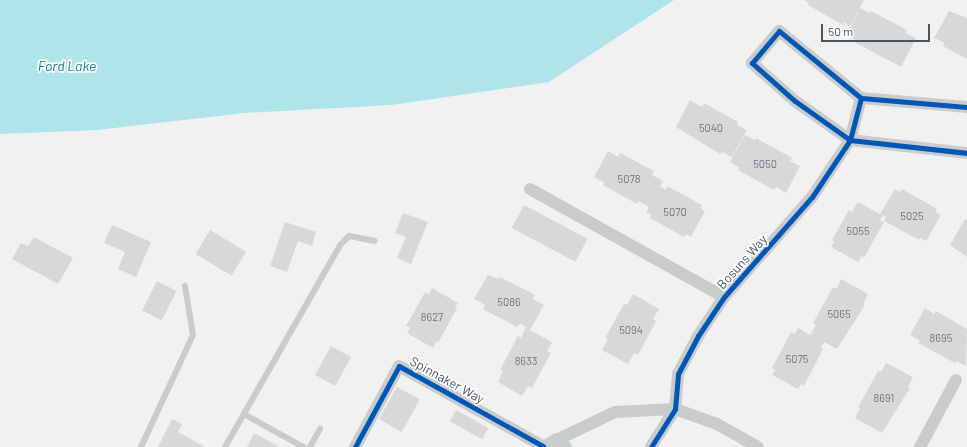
<!DOCTYPE html>
<html>
<head>
<meta charset="utf-8">
<style>
  body { margin:0 }
  #map { position:relative; width:967px; height:447px; overflow:hidden; background:#f1f1f1; font-family:Barlow,sans-serif }
  div>[style] { position:absolute }
  [style*='--x'] { left:calc(var(--x)*1px); top:calc(var(--y)*1px); width:calc(var(--w)*1px); rotate:calc(var(--a)*1deg) }
  .water>* { inset:0; background:#aee4ea }
  .building>* { inset:0; background:#d7d9d9; transform-origin:0 0 }
  .lane>* { height:6px; margin:-3px; padding:0 3px; transform-origin:3px; border-radius:3px; background:#c9cccd }
  .street>* { height:12px; margin:-6px; padding:0 6px; transform-origin:6px; border-radius:6px; background:#c9cccd }
  .cycleway>* { height:5px; margin:-2.5px; padding:0 2.5px; transform-origin:2.5px; border-radius:2.5px; background:#0057b8 }
  span { translate:-50% -50%; white-space:nowrap; text-align:center; line-height:1.15; -webkit-text-stroke:3.5px #fff; paint-order:stroke }
  .number-label { font-size:11px; color:#6e777c }
  .number-label span { -webkit-text-stroke-width:0 }
  .street-label { font-size:13px; color:#49555c }
  .water-label { font-size:14px; color:#15818d; font-style:italic }
  .scale { position:absolute; left:821px; top:24px; width:109px; height:18px; box-sizing:border-box; border:2px solid #49555c; border-top:0; padding-left:5px; font-size:12px; line-height:14px; white-space:nowrap; color:#49555c; -webkit-text-stroke:3px #fff; paint-order:stroke }
</style>
</head>
<body>
<div id="map">
  <div class="water">
    <i style="clip-path:polygon(0 0,674px 0,549px 82px,391px 105px,244px 113px,97px 130px,0 134px)"></i>
  </div>
  <div class="building">
    <i style="clip-path:polygon(804px 0,864px 0,850px 26px,844px 22px,843px 25px,808px 5px,809px 3px)"></i>
    <i style="clip-path:polygon(860px 8px,870px 13px,871px 11px,907px 30px,905px 33px,916px 38px,901px 67px,854px 42px,855px 40px,846px 35px)"></i>
    <i style="clip-path:polygon(949px 11px,967px 18px,967px 59px,943px 46px,944px 43px,934px 38px)"></i>
    <i style="clip-path:polygon(690px 100px,702px 107px,704px 103px,738px 122px,737px 125px,747px 130px,732px 157px,722px 152px,720px 154px,676px 127px)"></i>
    <i style="clip-path:polygon(745px 135px,755px 140px,756px 138px,792px 158px,790px 161px,800px 166px,786px 193px,776px 187px,774px 190px,738px 170px,740px 168px,730px 162px)"></i>
    <i style="clip-path:polygon(608px 151px,618px 157px,620px 153px,654px 171px,652px 175px,663px 181px,660px 186px,665px 190px,667px 186px,702px 205px,700px 208px,705px 211px,691px 237px,686px 234px,684px 237px,650px 218px,651px 215px,646px 212px,649px 207px,638px 201px,637px 204px,603px 185px,604px 182px,594px 177px)"></i>
    <i style="clip-path:polygon(895px 189px,900px 192px,902px 189px,937px 209px,935px 212px,941px 215px,926px 241px,920px 238px,919px 240px,884px 221px,886px 217px,883px 215px,880px 220px,884px 222px,864px 258px,862px 256px,858px 262px,831px 247px,834px 242px,832px 240px,849px 210px,852px 212px,858px 202px,880px 214px)"></i>
    <i style="left:524px;top:205px;width:72px;height:26px;rotate:28deg"></i>
    <i style="clip-path:polygon(403px 213px,428px 222px,411px 264px,397px 258px,406px 237px,395px 233px)"></i>
    <i style="clip-path:polygon(965px 219px,967px 220px,967px 257px,950px 245px)"></i>
    <i style="clip-path:polygon(285px 222px,316px 232px,312px 246px,298px 241px,287px 272px,270px 266px)"></i>
    <i style="clip-path:polygon(112px 225px,151px 242px,136px 277px,118px 269px,125px 252px,104px 243px)"></i>
    <i style="left:210px;top:230px;width:42px;height:28px;rotate:31deg"></i>
    <i style="clip-path:polygon(34px 237px,73px 258px,58px 284px,12px 259px,21px 243px,28px 246px)"></i>
    <i style="clip-path:polygon(488px 275px,499px 279px,500px 277px,535px 295px,533px 299px,544px 305px,530px 330px,552px 342px,547px 351px,551px 353px,532px 388px,528px 386px,522px 396px,498px 382px,503px 371px,500px 370px,518px 336px,521px 338px,526px 327px,520px 324px,517px 327px,483px 309px,485px 305px,474px 299px)"></i>
    <i style="clip-path:polygon(841px 279px,868px 294px,863px 304px,865px 305px,837px 349px,824px 342px,821px 348px,823px 349px,804px 386px,801px 384px,798px 389px,772px 375px,775px 370px,772px 368px,791px 332px,795px 334px,798px 328px,810px 335px,816px 325px,813px 323px,833px 287px,836px 289px)"></i>
    <i style="left:157px;top:281px;width:22px;height:33px;rotate:27deg"></i>
    <i style="clip-path:polygon(432px 288px,458px 303px,455px 307px,457px 308px,438px 343px,436px 342px,433px 348px,407px 333px,410px 328px,406px 326px,425px 292px,429px 294px)"></i>
    <i style="clip-path:polygon(633px 294px,659px 309px,653px 319px,656px 321px,638px 355px,634px 353px,628px 364px,602px 350px,608px 339px,605px 338px,624px 304px,627px 305px)"></i>
    <i style="clip-path:polygon(925px 308px,934px 314px,936px 311px,967px 329px,966px 366px,956px 361px,955px 363px,918px 343px,920px 341px,910px 335px)"></i>
    <i style="left:331px;top:346px;width:23px;height:33px;rotate:29deg"></i>
    <i style="clip-path:polygon(886px 363px,913px 377px,908px 387px,910px 388px,882px 433px,855px 418px,860px 408px,858px 407px,878px 371px,881px 372px)"></i>
    <i style="left:397px;top:387px;width:26px;height:37px;rotate:29deg"></i>
    <i style="left:456px;top:410px;width:37px;height:13px;rotate:29deg"></i>
    <i style="clip-path:polygon(172px 419px,182px 424px,178px 432px,205px 447px,158px 447px)"></i>
    <i style="clip-path:polygon(254px 433px,280px 447px,247px 447px)"></i>
  </div>
  <div class="lane">
    <i style="--x:244;--y:414;--w:68;--a:29.2"></i>
    <i style="--x:141;--y:447;--w:123;--a:-65.1"></i>
    <i style="--x:193;--y:335;--w:50;--a:-99.3"></i>
    <i style="--x:225;--y:447;--w:232;--a:-60.3"></i>
    <i style="--x:340;--y:245;--w:13;--a:-45"></i>
    <i style="--x:349;--y:236;--w:26;--a:11"></i>
    <i style="--x:310;--y:447;--w:21;--a:-61"></i>
  </div>
  <div class="street">
    <i style="--x:967;--y:107;--w:106;--a:-175.1"></i>
    <i style="--x:861;--y:98;--w:106;--a:-140.7"></i>
    <i style="--x:779;--y:31;--w:42;--a:130.2"></i>
    <i style="--x:752;--y:63;--w:57;--a:41.5"></i>
    <i style="--x:795;--y:101;--w:67;--a:35.3"></i>
    <i style="--x:850;--y:140;--w:118;--a:6.3"></i>
    <i style="--x:530;--y:189;--w:222;--a:29.1"></i>
    <i style="--x:556;--y:439;--w:13;--a:39"></i>
    <i style="--x:355;--y:447;--w:92;--a:-61.5"></i>
    <i style="--x:399;--y:366;--w:165;--a:29.1"></i>
    <i style="--x:542;--y:447;--w:81;--a:-25.6"></i>
    <i style="--x:615;--y:412;--w:60;--a:-2.9"></i>
    <i style="--x:675;--y:409;--w:45;--a:19.7"></i>
    <i style="--x:717;--y:424;--w:47;--a:29.3"></i>
    <i style="--x:651;--y:447;--w:45;--a:-57.7"></i>
    <i style="--x:675;--y:409;--w:35;--a:-85"></i>
    <i style="--x:678;--y:374;--w:43;--a:-62.2"></i>
    <i style="--x:698;--y:336;--w:47;--a:-56.3"></i>
    <i style="--x:724;--y:297;--w:133;--a:-48.7"></i>
    <i style="--x:812;--y:197;--w:69;--a:-56.3"></i>
    <i style="--x:850;--y:140;--w:43;--a:-75.3"></i>
    <i style="--x:920;--y:447;--w:76;--a:-61.8"></i>
  </div>
  <div class="cycleway">
    <i style="--x:967;--y:107;--w:106;--a:-175.1"></i>
    <i style="--x:861;--y:98;--w:106;--a:-140.7"></i>
    <i style="--x:779;--y:31;--w:42;--a:130.2"></i>
    <i style="--x:752;--y:63;--w:57;--a:41.5"></i>
    <i style="--x:795;--y:101;--w:67;--a:35.3"></i>
    <i style="--x:850;--y:140;--w:118;--a:6.3"></i>
    <i style="--x:355;--y:447;--w:92;--a:-61.5"></i>
    <i style="--x:399;--y:366;--w:165;--a:29.1"></i>
    <i style="--x:651;--y:447;--w:45;--a:-57.7"></i>
    <i style="--x:675;--y:409;--w:35;--a:-85"></i>
    <i style="--x:678;--y:374;--w:43;--a:-62.2"></i>
    <i style="--x:698;--y:336;--w:47;--a:-56.3"></i>
    <i style="--x:724;--y:297;--w:133;--a:-48.7"></i>
    <i style="--x:812;--y:197;--w:69;--a:-56.3"></i>
    <i style="--x:850;--y:140;--w:43;--a:-75.3"></i>
  </div>
  <div class="number-label">
    <span style="left:711px;top:128px">5040</span>
    <span style="left:765px;top:164px">5050</span>
    <span style="left:629px;top:179px">5078</span>
    <span style="left:675px;top:212px">5070</span>
    <span style="left:912px;top:216px">5025</span>
    <span style="left:858px;top:231px">5055</span>
    <span style="left:509px;top:302px">5086</span>
    <span style="left:839px;top:314px">5065</span>
    <span style="left:432px;top:317px">8627</span>
    <span style="left:631px;top:330px">5094</span>
    <span style="left:941px;top:338px">8695</span>
    <span style="left:797px;top:359px">5075</span>
    <span style="left:526px;top:361px">8633</span>
    <span style="left:884px;top:398px">8691</span>
  </div>
  <div class="street-label">
    <span style="left:742px;top:262px;rotate:-48deg">Bosuns Way</span>
    <span style="left:447px;top:380px;rotate:29deg">Spinnaker Way</span>
  </div>
  <div class="water-label">
    <span style="left:67px;top:66px">Ford Lake</span>
  </div>
  <div class="scale">50 m</div>
</div>
</body>
</html>
